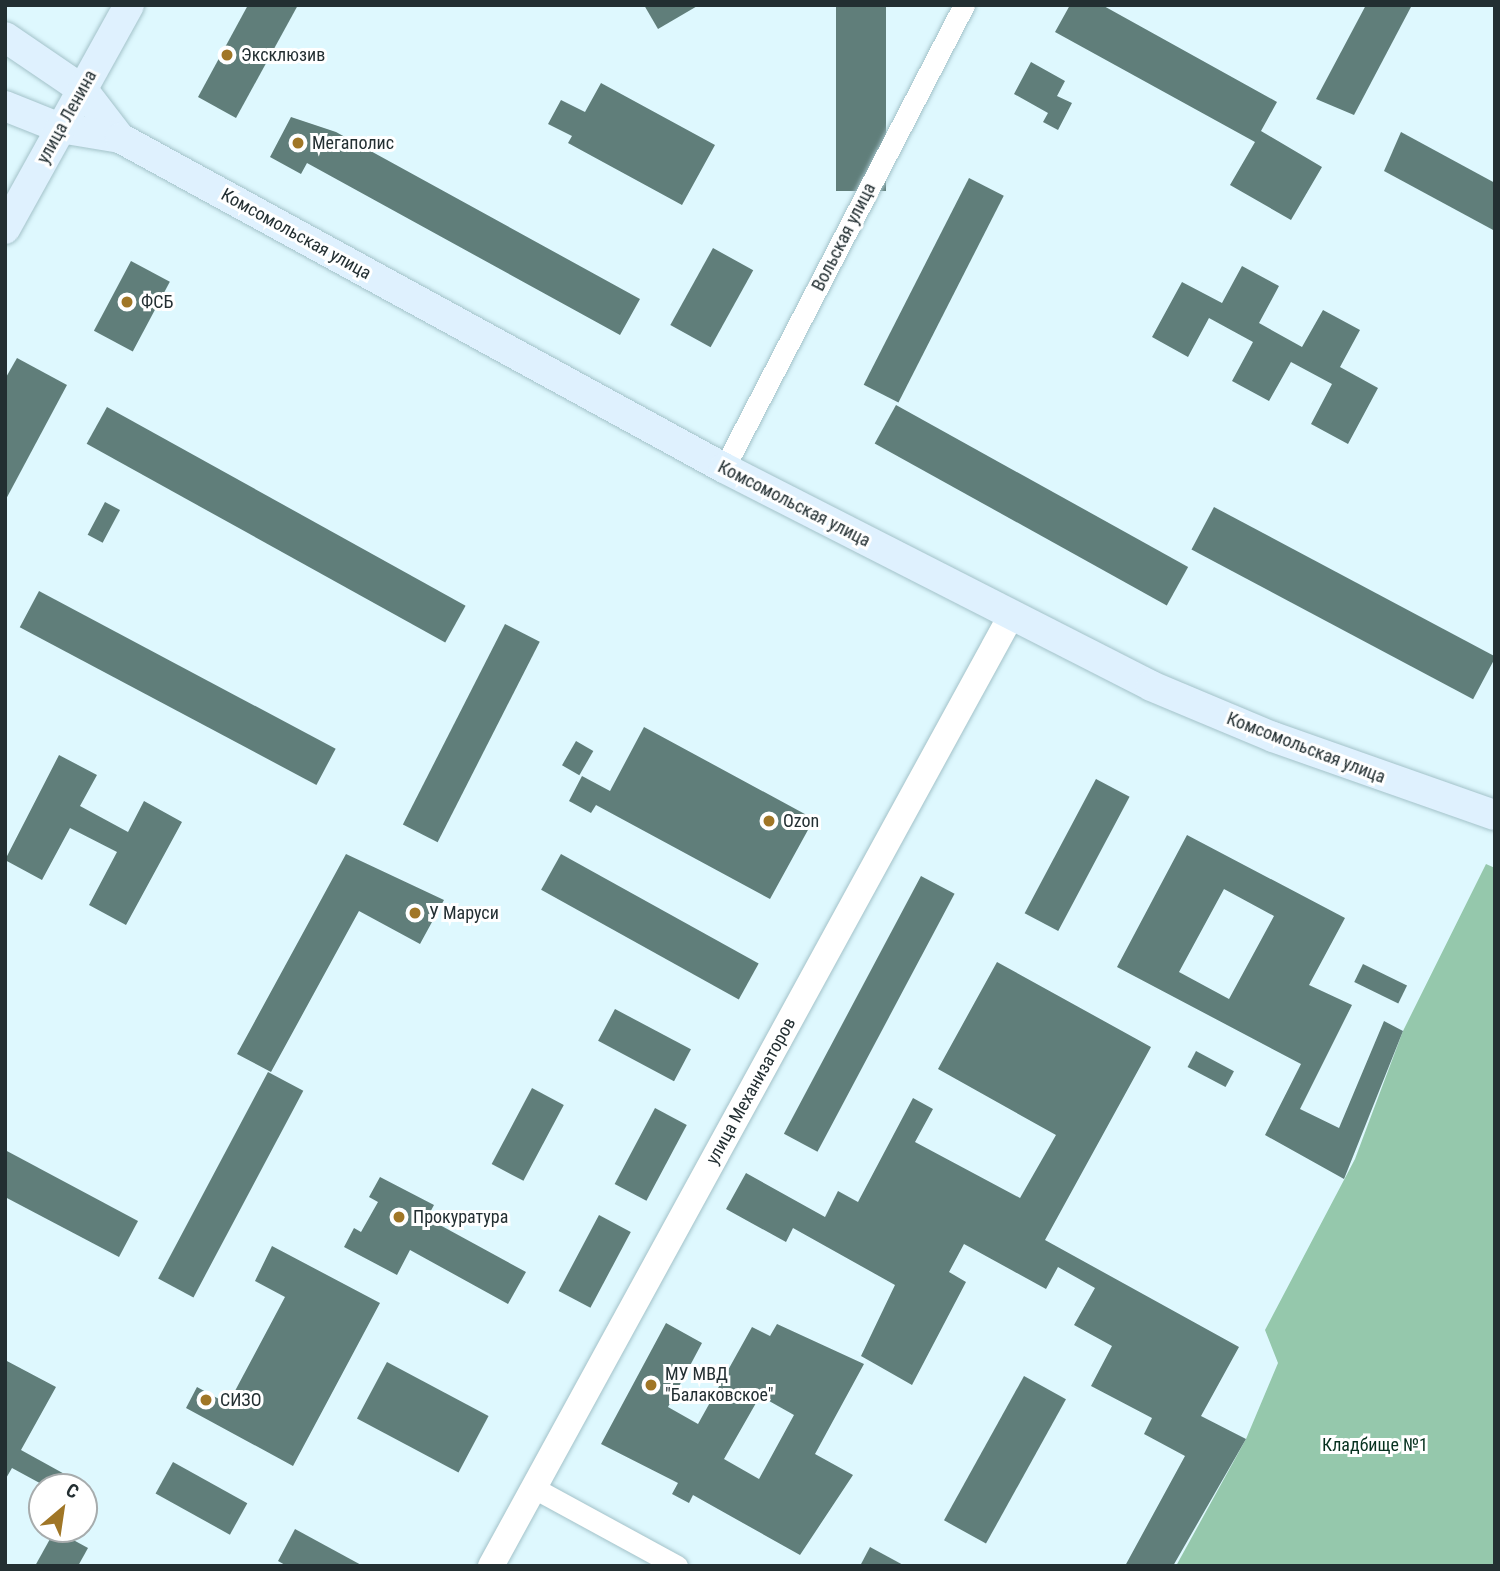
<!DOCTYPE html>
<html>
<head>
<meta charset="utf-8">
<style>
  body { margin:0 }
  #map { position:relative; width:1500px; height:1571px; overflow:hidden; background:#def8fe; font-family:"Roboto Condensed",sans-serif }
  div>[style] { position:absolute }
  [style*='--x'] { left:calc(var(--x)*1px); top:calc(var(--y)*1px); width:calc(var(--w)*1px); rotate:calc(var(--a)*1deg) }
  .forest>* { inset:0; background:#95c8ac }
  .building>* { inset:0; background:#607e7a; transform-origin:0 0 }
  .roads { filter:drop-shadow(0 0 2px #a3c2c9) drop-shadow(0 0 2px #a3c2c9) }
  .minor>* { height:21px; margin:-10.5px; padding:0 10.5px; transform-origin:10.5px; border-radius:10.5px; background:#fff }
  .tertiary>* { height:26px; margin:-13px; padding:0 13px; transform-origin:13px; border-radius:13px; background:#fff }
  .secondary>* { height:30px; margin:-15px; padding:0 15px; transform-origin:15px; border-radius:15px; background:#dff1fe }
  .dots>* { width:19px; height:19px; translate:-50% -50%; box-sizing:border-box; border:4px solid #fff; border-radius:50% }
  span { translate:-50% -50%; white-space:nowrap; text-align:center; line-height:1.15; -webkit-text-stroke:6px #fff; paint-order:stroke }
  .poi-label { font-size:18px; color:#232f32 }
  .left { translate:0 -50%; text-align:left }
  .street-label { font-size:18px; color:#232f32 }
  .park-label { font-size:18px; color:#06311f }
  .frame { position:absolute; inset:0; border:7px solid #232f32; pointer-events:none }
  .north { position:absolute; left:28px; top:1473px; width:70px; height:70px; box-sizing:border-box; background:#fff; border:2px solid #a7acad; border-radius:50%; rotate:29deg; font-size:19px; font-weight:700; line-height:28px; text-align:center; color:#232f32 }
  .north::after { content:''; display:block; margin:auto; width:24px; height:32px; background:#a07626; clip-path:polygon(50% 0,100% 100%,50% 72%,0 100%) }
</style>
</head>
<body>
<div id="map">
  <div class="forest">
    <i style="clip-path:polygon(1486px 864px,1495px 868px,1495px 1566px,1176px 1566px,1246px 1439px,1278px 1363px,1265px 1330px,1355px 1159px,1403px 1031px)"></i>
  </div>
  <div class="building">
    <i style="clip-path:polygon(248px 5px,298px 5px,236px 118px,198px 97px)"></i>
    <i style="clip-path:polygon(644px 5px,699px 5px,658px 29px)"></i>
    <i style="left:836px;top:5px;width:50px;height:186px"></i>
    <i style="clip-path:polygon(1070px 5px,1102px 5px,1277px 102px,1261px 131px,1322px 167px,1291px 220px,1230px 185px,1255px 142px,1055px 32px)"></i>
    <i style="clip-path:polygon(1366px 5px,1412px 5px,1354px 115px,1316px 99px)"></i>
    <i style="clip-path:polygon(1031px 62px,1065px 81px,1057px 96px,1072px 103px,1058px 130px,1043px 122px,1048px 113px,1014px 94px)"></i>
    <i style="clip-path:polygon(601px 83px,715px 145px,682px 205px,568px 143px,572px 136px,548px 124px,561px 100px,585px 112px)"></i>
    <i style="clip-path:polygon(291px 117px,336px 132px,640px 299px,620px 335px,307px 163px,301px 174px,270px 157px)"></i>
    <i style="clip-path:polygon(1401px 132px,1495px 183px,1495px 231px,1384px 171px)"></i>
    <i style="left:969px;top:178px;width:39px;height:232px;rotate:27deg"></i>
    <i style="left:713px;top:248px;width:46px;height:88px;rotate:29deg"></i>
    <i style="left:131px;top:261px;width:44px;height:79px;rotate:28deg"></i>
    <i style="clip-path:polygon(1242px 266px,1279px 286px,1259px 323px,1302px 347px,1323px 310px,1360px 330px,1340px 367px,1378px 388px,1348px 444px,1311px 424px,1332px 384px,1291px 362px,1269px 401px,1232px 381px,1253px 342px,1209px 318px,1188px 357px,1152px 337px,1182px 282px,1222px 303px)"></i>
    <i style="clip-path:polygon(17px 358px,67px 385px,5px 501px,5px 379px)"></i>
    <i style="left:896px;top:405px;width:334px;height:44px;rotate:29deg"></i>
    <i style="left:107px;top:407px;width:410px;height:42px;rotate:29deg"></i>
    <i style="left:105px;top:502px;width:17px;height:37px;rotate:28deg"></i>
    <i style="left:1214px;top:507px;width:319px;height:48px;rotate:28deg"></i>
    <i style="left:39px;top:591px;width:336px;height:41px;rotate:28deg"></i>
    <i style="left:505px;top:624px;width:39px;height:225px;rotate:27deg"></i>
    <i style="clip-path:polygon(644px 727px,814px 819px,770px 899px,596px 805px,591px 813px,569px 801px,582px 776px,610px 791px)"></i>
    <i style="left:576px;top:741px;width:20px;height:28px;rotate:30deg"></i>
    <i style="clip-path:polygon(59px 755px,97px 775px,80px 806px,128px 832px,144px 801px,182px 822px,126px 925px,89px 905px,117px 852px,70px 828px,42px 880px,5px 860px)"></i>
    <i style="left:1096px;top:779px;width:38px;height:152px;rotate:28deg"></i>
    <i style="clip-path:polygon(evenodd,1187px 835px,1345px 918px,1309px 985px,1352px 1005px,1300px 1109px,1339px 1128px,1384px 1021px,1403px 1031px,1344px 1179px,1265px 1135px,1301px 1064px,1117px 967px,1187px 835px,1224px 889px,1274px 916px,1229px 999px,1179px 972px,1224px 889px)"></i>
    <i style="clip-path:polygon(346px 854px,444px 900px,420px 944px,359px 911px,271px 1072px,237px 1054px)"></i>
    <i style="left:561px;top:854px;width:226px;height:41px;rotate:29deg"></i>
    <i style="left:921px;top:876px;width:38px;height:292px;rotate:28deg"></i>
    <i style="clip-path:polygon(997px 962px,1151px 1047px,1045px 1240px,1239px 1347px,1201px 1416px,1246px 1439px,1173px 1566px,1125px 1566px,1185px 1456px,1144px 1434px,1152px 1418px,1091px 1386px,1112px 1346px,1074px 1325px,1095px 1288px,1058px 1267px,1046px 1289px,964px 1244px,949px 1272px,966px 1282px,912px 1385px,861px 1356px,895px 1285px,793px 1228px,786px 1242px,726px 1209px,746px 1173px,825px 1217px,838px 1191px,858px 1202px,913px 1098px,933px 1109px,915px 1142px,1020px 1198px,1056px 1135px,938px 1069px)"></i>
    <i style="left:1363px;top:964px;width:49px;height:20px;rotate:26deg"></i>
    <i style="left:615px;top:1009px;width:86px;height:36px;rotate:28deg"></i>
    <i style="left:1196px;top:1051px;width:43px;height:18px;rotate:28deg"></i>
    <i style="left:268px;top:1072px;width:40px;height:234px;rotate:28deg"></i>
    <i style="left:532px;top:1088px;width:36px;height:86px;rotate:28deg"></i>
    <i style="left:655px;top:1108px;width:36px;height:86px;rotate:28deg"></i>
    <i style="clip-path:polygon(5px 1150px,138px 1221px,119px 1257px,5px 1197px)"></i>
    <i style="clip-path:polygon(380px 1177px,434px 1205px,427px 1218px,526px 1272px,508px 1304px,410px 1250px,397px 1275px,344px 1247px,354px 1228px,361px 1232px,378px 1202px,369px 1197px)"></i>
    <i style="left:599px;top:1215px;width:36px;height:86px;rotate:28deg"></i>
    <i style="clip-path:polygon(272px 1246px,380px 1303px,293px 1466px,186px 1408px,197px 1387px,228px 1404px,285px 1297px,255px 1281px)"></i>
    <i style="clip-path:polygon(evenodd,666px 1323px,702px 1343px,668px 1407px,698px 1424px,752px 1327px,770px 1336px,777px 1324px,864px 1364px,815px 1454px,853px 1475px,800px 1555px,693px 1495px,689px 1503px,672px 1494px,678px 1483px,601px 1444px,666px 1323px,760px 1396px,794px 1415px,759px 1479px,724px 1459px,760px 1396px)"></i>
    <i style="clip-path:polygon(5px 1360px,56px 1387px,21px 1450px,88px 1487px,47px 1487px,12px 1468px,5px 1480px)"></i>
    <i style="left:387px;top:1362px;width:115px;height:64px;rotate:28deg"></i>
    <i style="left:1024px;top:1376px;width:48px;height:165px;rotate:29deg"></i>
    <i style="left:173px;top:1462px;width:85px;height:36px;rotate:29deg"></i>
    <i style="clip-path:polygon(295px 1529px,363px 1566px,287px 1566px,278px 1561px)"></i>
    <i style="clip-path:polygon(55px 1530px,88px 1548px,78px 1566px,35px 1566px)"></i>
    <i style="clip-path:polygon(870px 1547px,905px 1566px,860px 1566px)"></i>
  </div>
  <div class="roads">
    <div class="minor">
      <i style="--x:724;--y:468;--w:522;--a:-62.6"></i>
      <i style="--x:534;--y:1488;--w:163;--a:28.6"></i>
    </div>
    <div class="tertiary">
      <i style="--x:491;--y:1566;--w:1083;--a:-61.31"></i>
    </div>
    <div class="secondary">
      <i style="--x:5;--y:37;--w:94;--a:34.2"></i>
      <i style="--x:83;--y:90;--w:61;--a:52.4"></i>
      <i style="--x:5;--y:106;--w:59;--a:21.8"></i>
      <i style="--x:60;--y:128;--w:61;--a:9.5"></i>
      <i style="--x:120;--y:138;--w:688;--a:28.65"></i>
      <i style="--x:724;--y:468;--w:479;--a:27"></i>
      <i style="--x:1151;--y:686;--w:132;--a:22.7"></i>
      <i style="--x:1273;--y:737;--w:235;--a:19.4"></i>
      <i style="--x:5;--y:229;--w:256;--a:-61"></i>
    </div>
  </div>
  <div class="dots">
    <i style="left:227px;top:55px;background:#a07626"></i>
    <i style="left:298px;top:143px;background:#a07626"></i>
    <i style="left:127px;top:302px;background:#a07626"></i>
    <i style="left:769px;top:821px;background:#a07626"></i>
    <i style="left:415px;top:913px;background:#a07626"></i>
    <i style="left:399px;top:1217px;background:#a07626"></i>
    <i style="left:651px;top:1385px;background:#a07626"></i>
    <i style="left:206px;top:1400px;background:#a07626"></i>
  </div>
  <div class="poi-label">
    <span class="left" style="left:241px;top:55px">Эксклюзив</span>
    <span class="left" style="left:312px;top:143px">Мегаполис</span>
    <span class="left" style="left:141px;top:302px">ФСБ</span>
    <span class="left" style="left:783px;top:821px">Ozon</span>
    <span class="left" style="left:429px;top:913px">У Маруси</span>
    <span class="left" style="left:413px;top:1217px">Прокуратура</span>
    <span class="left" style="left:665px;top:1385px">МУ МВД<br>"Балаковское"</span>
    <span class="left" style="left:220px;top:1400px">СИЗО</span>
  </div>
  <div class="street-label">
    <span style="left:67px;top:117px;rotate:-61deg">улица Ленина</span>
    <span style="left:296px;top:234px;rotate:29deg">Комсомольская улица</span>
    <span style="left:844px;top:237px;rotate:-63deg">Вольская улица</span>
    <span style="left:794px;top:504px;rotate:27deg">Комсомольская улица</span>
    <span style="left:1306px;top:748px;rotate:21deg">Комсомольская улица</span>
    <span style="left:751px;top:1091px;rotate:-61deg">улица Механизаторов</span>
  </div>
  <div class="park-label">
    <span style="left:1375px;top:1445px">Кладбище №1</span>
  </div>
  <div class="frame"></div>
  <div class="north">С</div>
</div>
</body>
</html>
